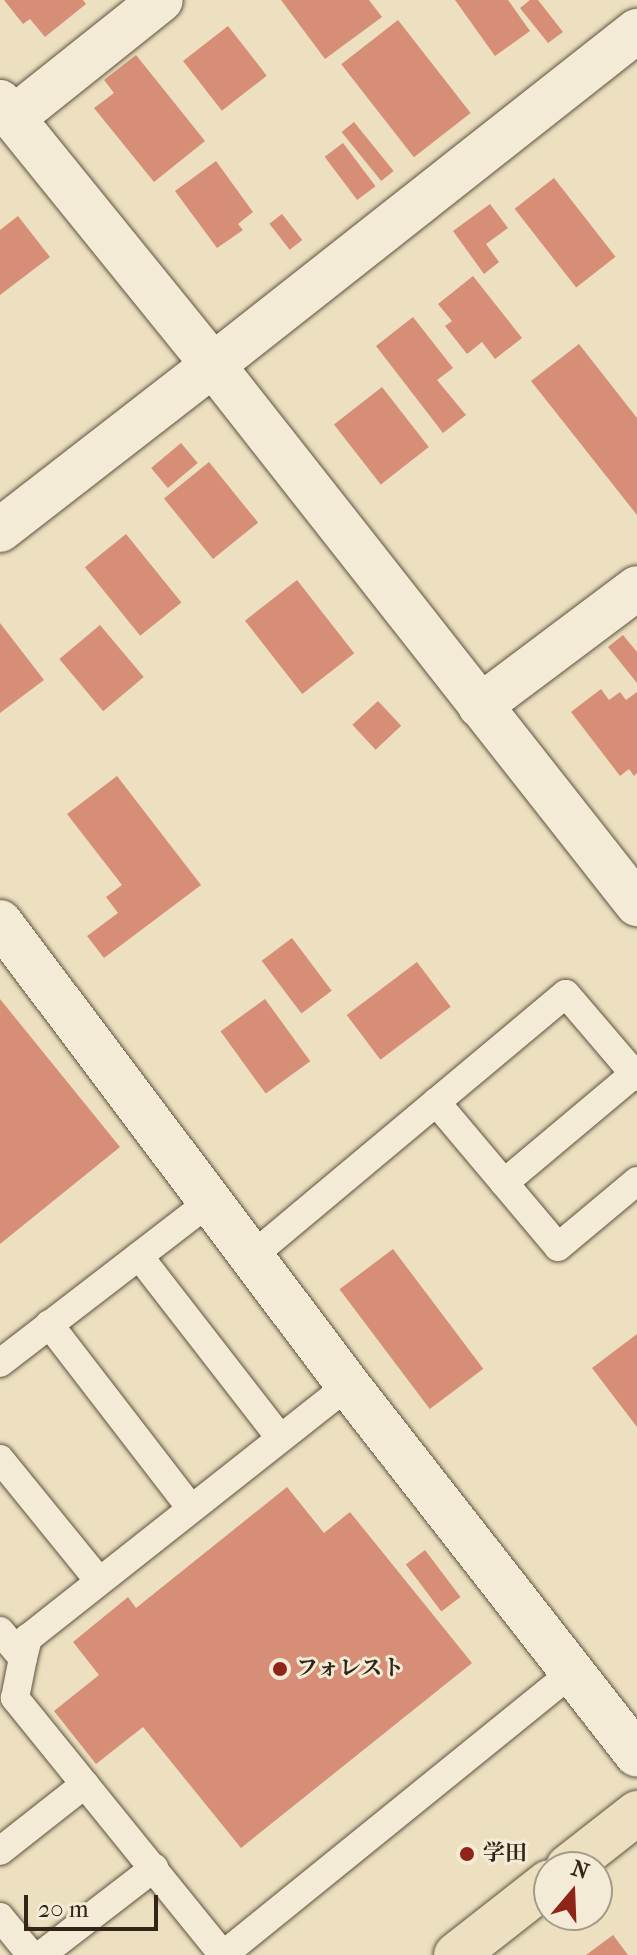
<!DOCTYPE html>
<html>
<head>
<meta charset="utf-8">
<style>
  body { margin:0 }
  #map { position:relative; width:637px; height:1955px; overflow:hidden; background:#ece0c0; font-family:"IM FELL French Canon","Noto Serif JP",serif }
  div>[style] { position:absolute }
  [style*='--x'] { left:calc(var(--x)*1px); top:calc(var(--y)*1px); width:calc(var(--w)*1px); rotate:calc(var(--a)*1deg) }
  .building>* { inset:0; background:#d78e76; transform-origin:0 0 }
  .roads { filter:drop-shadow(0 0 2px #605340) drop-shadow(0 0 2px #605340) }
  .service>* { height:28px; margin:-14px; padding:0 14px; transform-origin:14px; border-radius:14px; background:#f3ebd6 }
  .minor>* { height:44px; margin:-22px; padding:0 22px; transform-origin:22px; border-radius:22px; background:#f3ebd6 }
  .tertiary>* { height:44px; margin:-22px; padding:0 22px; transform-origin:22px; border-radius:22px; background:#f3ebd6 }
  .trunk>* { height:44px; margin:-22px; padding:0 22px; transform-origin:22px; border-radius:22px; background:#ece0c0 }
  .dots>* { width:22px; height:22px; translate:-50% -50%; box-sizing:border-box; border:4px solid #f3ebd6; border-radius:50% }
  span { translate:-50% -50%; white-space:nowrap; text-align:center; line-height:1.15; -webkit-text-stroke:6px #f3ebd6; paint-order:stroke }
  .poi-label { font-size:22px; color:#322416; font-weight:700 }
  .left { translate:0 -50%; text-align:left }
  .north { position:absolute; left:533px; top:1851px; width:80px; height:80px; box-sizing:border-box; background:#f3ebd6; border:2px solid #a69b89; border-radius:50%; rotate:19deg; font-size:22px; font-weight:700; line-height:32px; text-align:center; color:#322416 }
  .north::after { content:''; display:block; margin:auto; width:28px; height:36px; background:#8f2418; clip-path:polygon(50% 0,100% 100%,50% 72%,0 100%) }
  .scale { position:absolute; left:24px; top:1895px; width:134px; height:36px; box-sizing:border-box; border:4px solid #322416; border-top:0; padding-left:10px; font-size:24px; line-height:28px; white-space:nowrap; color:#322416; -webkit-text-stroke:6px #f3ebd6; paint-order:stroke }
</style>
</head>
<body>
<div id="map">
  <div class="building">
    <i style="clip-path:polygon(4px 0,83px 0,86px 4px,45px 37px,30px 19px,23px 24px)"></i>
    <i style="clip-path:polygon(281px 0,369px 0,382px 17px,325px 59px)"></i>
    <i style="clip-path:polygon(455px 0,508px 0,530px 31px,495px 56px)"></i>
    <i style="clip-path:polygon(530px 0,538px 0,563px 32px,548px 43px,520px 8px)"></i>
    <i style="left:398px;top:20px;width:118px;height:72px;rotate:52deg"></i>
    <i style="left:228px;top:26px;width:63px;height:57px;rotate:52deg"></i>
    <i style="clip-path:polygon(136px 55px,205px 141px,154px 182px,94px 108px,114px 93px,104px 80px)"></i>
    <i style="left:354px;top:122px;width:63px;height:16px;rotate:51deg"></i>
    <i style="left:343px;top:143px;width:54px;height:23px;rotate:53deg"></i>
    <i style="clip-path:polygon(216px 161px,253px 212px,238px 224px,243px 230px,217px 248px,175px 191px)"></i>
    <i style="left:554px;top:178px;width:100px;height:50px;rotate:52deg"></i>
    <i style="clip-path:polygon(490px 204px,508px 228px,486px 244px,499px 262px,484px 274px,453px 231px)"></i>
    <i style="left:282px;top:214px;width:33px;height:16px;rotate:52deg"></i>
    <i style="clip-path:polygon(18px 216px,50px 257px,0 295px,0 230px)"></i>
    <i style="clip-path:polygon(473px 276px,522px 338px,495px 359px,482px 342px,467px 354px,445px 326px,452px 321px,438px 304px)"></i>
    <i style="clip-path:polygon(413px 317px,453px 368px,437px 380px,466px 415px,443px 433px,376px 346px)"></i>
    <i style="clip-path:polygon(579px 344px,637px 418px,637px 515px,531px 381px)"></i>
    <i style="left:382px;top:387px;width:76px;height:61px;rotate:52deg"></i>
    <i style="left:181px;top:443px;width:26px;height:39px;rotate:50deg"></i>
    <i style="left:209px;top:462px;width:78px;height:58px;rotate:51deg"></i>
    <i style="left:126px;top:534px;width:88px;height:53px;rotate:51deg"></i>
    <i style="left:297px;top:580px;width:93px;height:66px;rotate:52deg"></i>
    <i style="clip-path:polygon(0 623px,44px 680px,0 713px)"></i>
    <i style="left:100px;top:625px;width:68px;height:53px;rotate:50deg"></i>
    <i style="clip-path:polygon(623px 635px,637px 652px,637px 683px,608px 647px)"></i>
    <i style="clip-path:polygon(601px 689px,609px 700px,620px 692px,626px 700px,637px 692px,637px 773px,634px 776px,629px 769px,620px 776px,571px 712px)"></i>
    <i style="left:378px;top:701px;width:34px;height:35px;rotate:47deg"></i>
    <i style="clip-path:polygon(117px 776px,201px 885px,104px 958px,87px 936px,118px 913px,106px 897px,122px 885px,67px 814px)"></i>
    <i style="left:292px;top:938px;width:66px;height:38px;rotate:53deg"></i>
    <i style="left:417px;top:962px;width:56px;height:88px;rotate:53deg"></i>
    <i style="clip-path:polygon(0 999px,120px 1147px,0 1244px)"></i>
    <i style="left:265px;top:999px;width:77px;height:55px;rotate:54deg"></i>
    <i style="left:393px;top:1249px;width:150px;height:67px;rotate:53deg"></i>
    <i style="clip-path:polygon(637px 1334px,637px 1427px,592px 1368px)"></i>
    <i style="clip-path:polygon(287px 1487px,324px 1533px,350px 1512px,472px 1663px,241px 1848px,143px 1727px,96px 1764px,54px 1711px,99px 1675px,73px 1642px,128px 1597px,136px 1608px)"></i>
    <i style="left:425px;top:1550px;width:59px;height:24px;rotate:53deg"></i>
    <i style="clip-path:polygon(613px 1935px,628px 1955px,586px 1955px)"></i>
  </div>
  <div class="roads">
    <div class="service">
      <i style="--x:436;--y:1102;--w:189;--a:49.9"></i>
      <i style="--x:558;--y:1247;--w:103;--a:-39.9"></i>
      <i style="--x:504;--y:1183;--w:170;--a:-40"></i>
      <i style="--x:139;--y:1256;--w:230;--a:52.2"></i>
      <i style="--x:251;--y:1257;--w:410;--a:-39.9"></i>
      <i style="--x:566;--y:994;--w:109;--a:49.5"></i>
      <i style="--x:49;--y:1324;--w:231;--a:52.4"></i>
      <i style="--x:0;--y:1363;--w:265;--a:-37.6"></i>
      <i style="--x:0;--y:1459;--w:157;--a:50.9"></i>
      <i style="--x:0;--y:1631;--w:35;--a:50"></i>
      <i style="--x:0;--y:1851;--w:108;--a:-38.2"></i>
      <i style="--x:0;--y:1917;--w:49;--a:50.8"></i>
      <i style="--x:41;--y:1955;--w:143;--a:-37.6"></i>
      <i style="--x:223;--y:1955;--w:331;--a:-129"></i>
      <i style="--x:15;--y:1698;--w:41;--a:-78.7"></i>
      <i style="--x:23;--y:1658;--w:21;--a:-76"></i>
      <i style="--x:28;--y:1638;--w:408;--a:-38.3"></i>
      <i style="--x:223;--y:1955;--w:449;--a:-39"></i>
    </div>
    <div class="minor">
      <i style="--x:0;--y:102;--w:338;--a:51"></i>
      <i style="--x:213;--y:365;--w:686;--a:51.81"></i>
      <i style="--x:13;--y:118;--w:189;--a:-38.6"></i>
      <i style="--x:213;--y:365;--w:540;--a:-38.23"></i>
      <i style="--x:480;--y:706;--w:196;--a:-36.9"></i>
    </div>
    <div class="tertiary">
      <i style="--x:0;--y:530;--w:269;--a:-37.8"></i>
      <i style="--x:0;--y:922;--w:579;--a:53.07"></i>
      <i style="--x:348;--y:1385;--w:469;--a:52"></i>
    </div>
    <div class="trunk">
      <i style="--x:568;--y:1867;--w:88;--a:-38"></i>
      <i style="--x:456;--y:1955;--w:118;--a:-38.1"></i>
    </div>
  </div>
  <div class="dots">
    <i style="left:280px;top:1669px;background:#8f2418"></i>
    <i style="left:467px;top:1854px;background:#8f2418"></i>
  </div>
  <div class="poi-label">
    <span class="left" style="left:296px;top:1669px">フォレスト</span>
    <span class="left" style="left:483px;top:1854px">学田</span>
  </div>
  <div class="north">N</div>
  <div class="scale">20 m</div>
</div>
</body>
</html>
